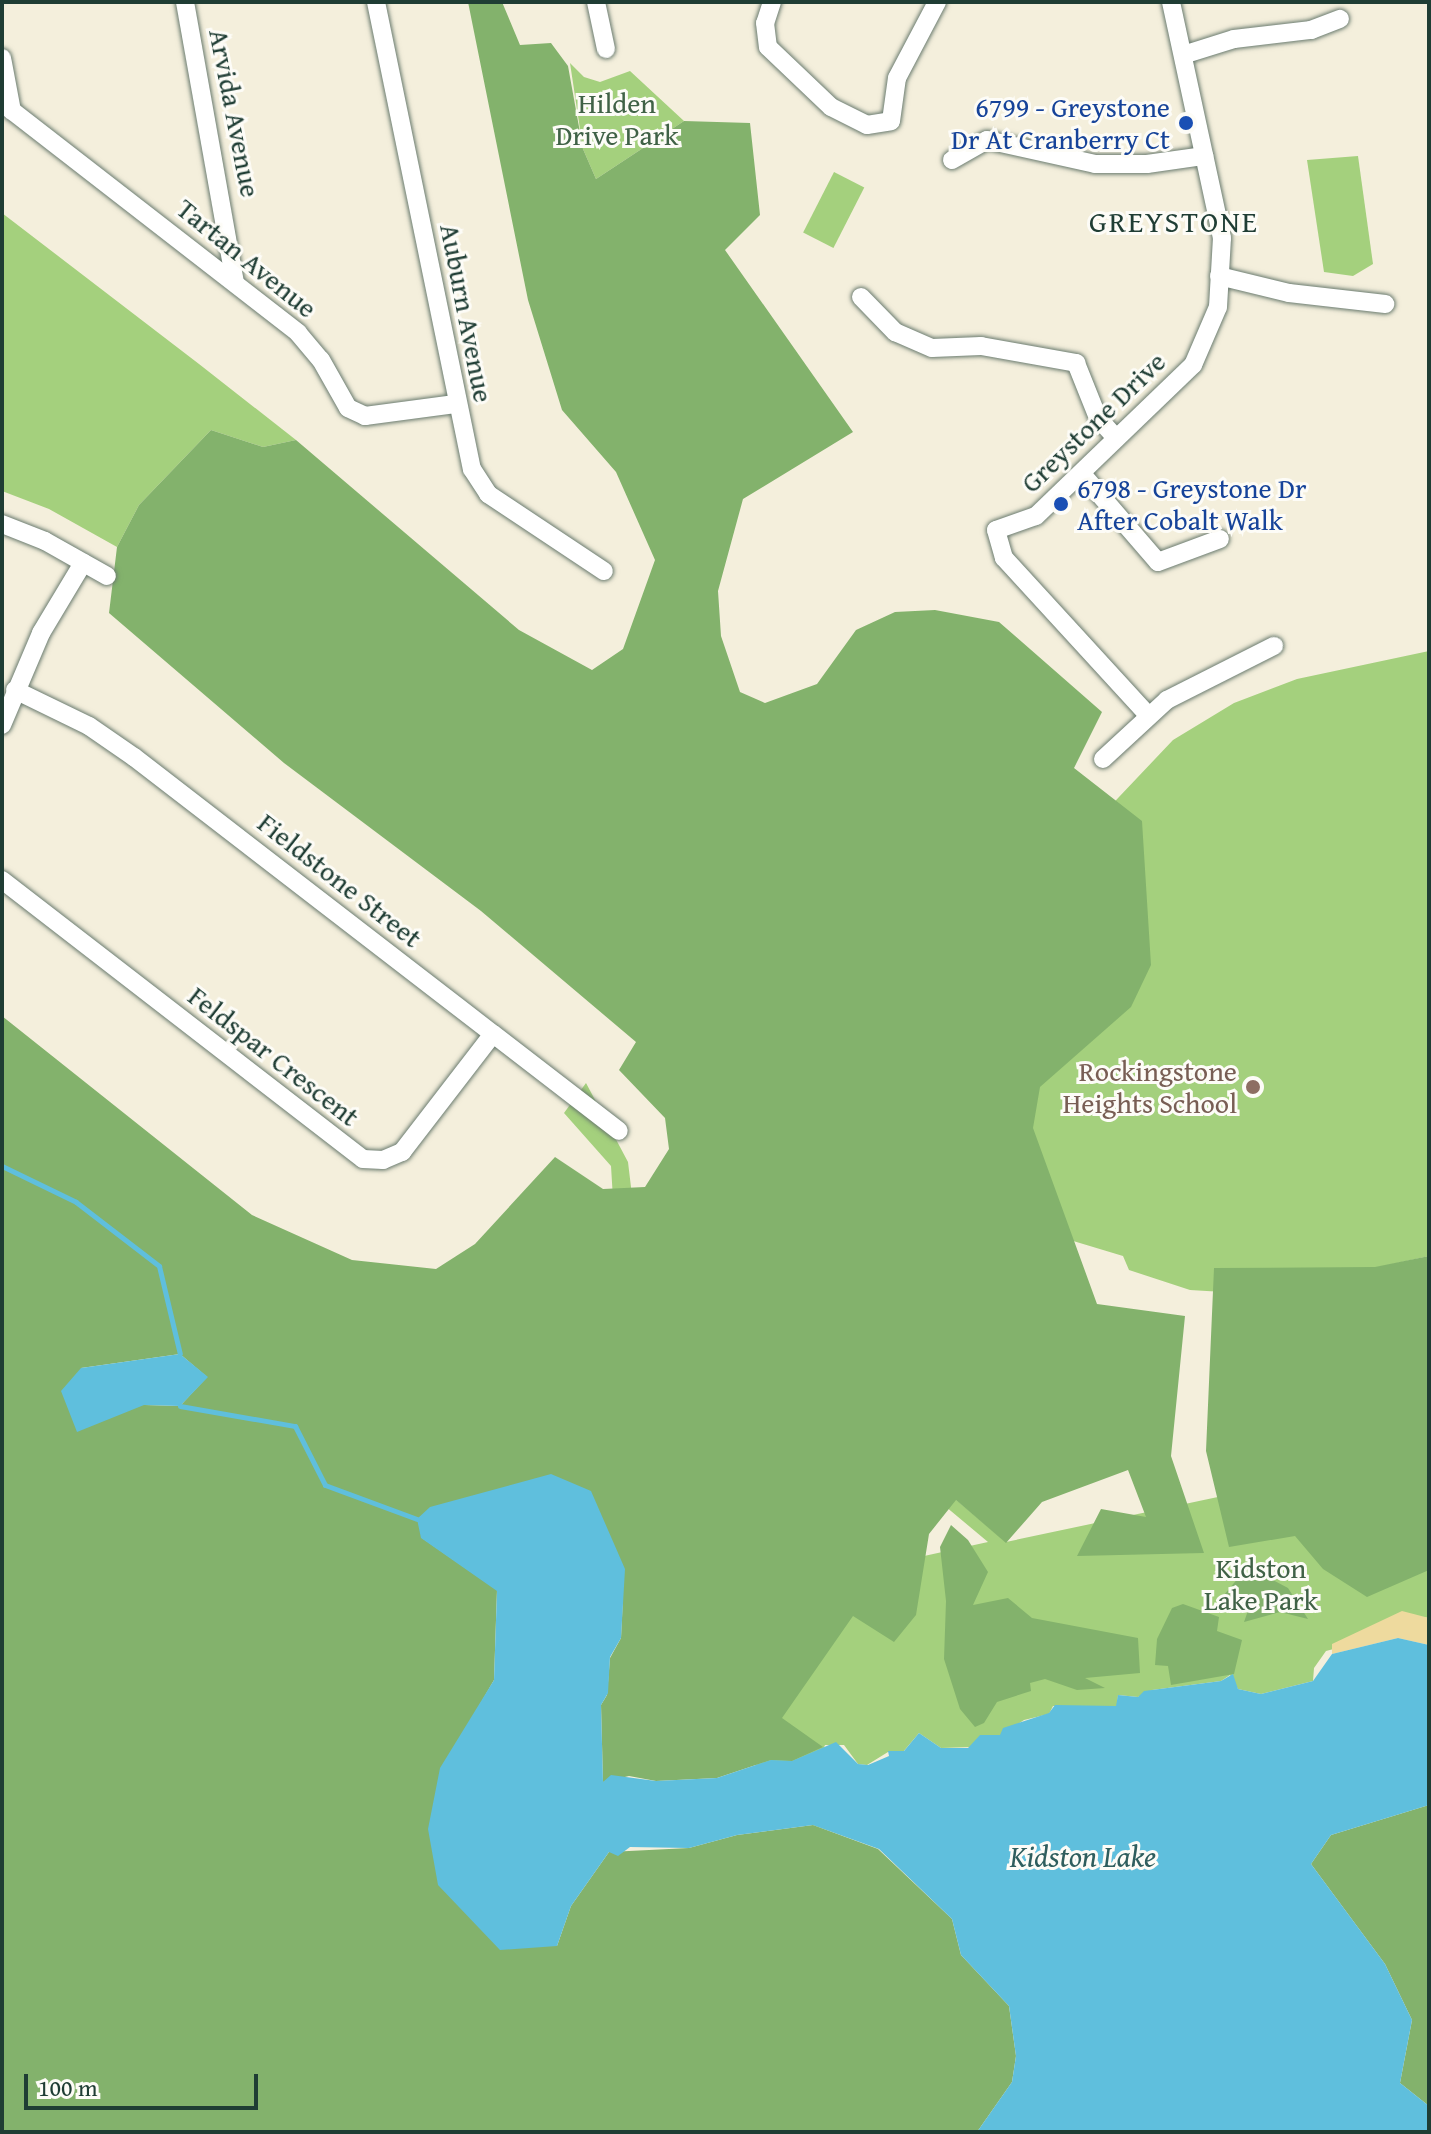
<!DOCTYPE html>
<html>
<head>
<meta charset="utf-8">
<style>
  body { margin:0 }
  #map { position:relative; width:1431px; height:2134px; overflow:hidden; background:#f4efdc; font-family:"Gentium Book Plus",serif }
  div>[style] { position:absolute }
  [style*='--x'] { left:calc(var(--x)*1px); top:calc(var(--y)*1px); width:calc(var(--w)*1px); rotate:calc(var(--a)*1deg) }
  .green>* { inset:0; background:#a4d07d; transform-origin:0 0 }
  .forest>* { inset:0; background:#83b26c }
  .sand>* { inset:0; background:#eeda9e }
  .water>* { inset:0; background:#5fbfdd }
  .stream>* { height:5px; margin:-2.5px; padding:0 2.5px; transform-origin:2.5px; border-radius:2.5px; background:#5fbfdd }
  .roads { filter:drop-shadow(0 0 2px #6a7b6f) drop-shadow(0 0 2px #6a7b6f) }
  .minor>* { height:18px; margin:-9px; padding:0 9px; transform-origin:9px; border-radius:9px; background:#fff }
  .dots>* { width:22px; height:22px; translate:-50% -50%; box-sizing:border-box; border:4px solid #fdfcf7; border-radius:50% }
  span { translate:-50% -50%; white-space:nowrap; text-align:center; line-height:1.15; -webkit-text-stroke:6px #fdfcf7; paint-order:stroke }
  .park-label { font-size:28px; color:#406246 }
  .transit-label { font-size:28px; color:#164399 }
  .right { translate:-100% -50%; text-align:right }
  .left { translate:0 -50%; text-align:left }
  .street-label { font-size:28px; color:#1f3d34 }
  .education-label { font-size:28px; color:#785e54 }
  .neighbourhood-label { font-size:30px; color:#1f3d34; letter-spacing:2px }
  .water-label { font-size:30px; color:#2f5e5e; font-style:italic }
  .frame { position:absolute; inset:0; border:4px solid #1f3d34; pointer-events:none }
  .scale { position:absolute; left:24px; top:2074px; width:234px; height:36px; box-sizing:border-box; border:4px solid #1f3d34; border-top:0; padding-left:10px; font-size:24px; line-height:28px; white-space:nowrap; color:#1f3d34; -webkit-text-stroke:6px #fdfcf7; paint-order:stroke }
</style>
</head>
<body>
<div id="map">
  <div class="green">
    <i style="clip-path:polygon(570px 63px,584px 77px,600px 82px,630px 71px,684px 121px,596px 179px,583px 149px)"></i>
    <i style="clip-path:polygon(1358px 156px,1373px 264px,1353px 276px,1324px 272px,1307px 160px)"></i>
    <i style="left:834px;top:172px;width:34px;height:68px;rotate:27deg"></i>
    <i style="clip-path:polygon(2px 213px,199px 364px,296px 440px,263px 447px,211px 430px,139px 505px,117px 547px,49px 509px,2px 491px)"></i>
    <i style="clip-path:polygon(1429px 651px,1429px 1256px,1257px 1294px,1190px 1290px,1129px 1270px,1123px 1256px,1004px 1220px,1101px 816px,1173px 740px,1234px 703px,1297px 679px)"></i>
    <i style="clip-path:polygon(586px 1083px,628px 1162px,636px 1229px,1006px 1542px,1429px 1452px,1429px 1618px,1397px 1614px,1345px 1646px,1326px 1651px,1314px 1668px,1313px 1681px,1261px 1694px,1238px 1689px,1230px 1675px,1221px 1681px,1152px 1690px,1138px 1697px,1118px 1695px,1117px 1706px,1053px 1706px,1049px 1714px,1024px 1720px,1001px 1735px,979px 1737px,972px 1747px,941px 1748px,919px 1733px,903px 1752px,888px 1752px,867px 1765px,858px 1764px,844px 1745px,825px 1745px,802px 1803px,862px 1842px,813px 1825px,623px 1622px,988px 1542px,602px 1219px,613px 1199px,611px 1166px,564px 1113px)"></i>
  </div>
  <div class="forest">
    <i style="clip-path:polygon(evenodd,468px 2px,502px 2px,520px 45px,551px 43px,568px 66px,583px 149px,596px 179px,684px 121px,750px 123px,760px 215px,725px 250px,853px 432px,743px 499px,718px 591px,721px 636px,740px 692px,765px 703px,817px 684px,856px 630px,895px 612px,935px 610px,999px 622px,1102px 712px,1074px 768px,1142px 821px,1151px 965px,1131px 1007px,1040px 1087px,1033px 1128px,1097px 1304px,1185px 1316px,1171px 1456px,1204px 1553px,1077px 1556px,1101px 1509px,1146px 1517px,1128px 1470px,1042px 1502px,1006px 1543px,956px 1500px,929px 1534px,916px 1615px,894px 1642px,853px 1616px,782px 1718px,823px 1747px,792px 1761px,771px 1760px,717px 1778px,656px 1781px,629px 1776px,603px 1782px,601px 1705px,607px 1695px,610px 1658px,621px 1638px,623px 1597px,422px 1538px,497px 1590px,494px 1680px,439px 1775px,557px 1946px,571px 1906px,609px 1852px,689px 1848px,737px 1835px,813px 1825px,878px 1849px,952px 1919px,961px 1955px,1009px 2006px,1016px 2056px,1012px 2082px,977px 2132px,2px 2132px,2px 1016px,252px 1215px,352px 1260px,436px 1269px,475px 1244px,555px 1157px,603px 1189px,645px 1187px,669px 1149px,665px 1118px,619px 1070px,636px 1042px,481px 911px,284px 763px,109px 613px,117px 547px,139px 505px,211px 430px,263px 447px,296px 440px,519px 630px,592px 670px,623px 649px,655px 560px,616px 472px,562px 410px,528px 300px,468px 2px,180px 1354px,207px 1377px,180px 1406px,145px 1405px,81px 1368px,180px 1354px)"></i>
    <i style="clip-path:polygon(1429px 1256px,1429px 1570px,1367px 1597px,1323px 1569px,1295px 1536px,1229px 1547px,1206px 1451px,1214px 1268px,1375px 1267px)"></i>
    <i style="clip-path:polygon(951px 1525px,968px 1540px,988px 1572px,973px 1605px,1008px 1598px,1032px 1618px,1138px 1638px,1140px 1673px,1085px 1678px,1105px 1688px,1077px 1690px,1045px 1679px,1030px 1683px,1031px 1691px,997px 1702px,984px 1723px,975px 1727px,960px 1709px,944px 1659px,946px 1601px,940px 1547px)"></i>
    <i style="clip-path:polygon(1239px 1577px,1267px 1577px,1288px 1588px,1308px 1619px,1280px 1612px,1244px 1622px,1250px 1605px,1224px 1595px)"></i>
    <i style="clip-path:polygon(1183px 1604px,1219px 1617px,1217px 1631px,1242px 1640px,1234px 1674px,1171px 1685px,1168px 1666px,1155px 1665px,1157px 1639px,1172px 1608px)"></i>
    <i style="clip-path:polygon(1429px 1805px,1429px 2106px,1400px 2083px,1412px 2020px,1385px 1964px,1311px 1864px,1331px 1835px)"></i>
  </div>
  <div class="sand">
    <i style="clip-path:polygon(1402px 1611px,1429px 1618px,1429px 1645px,1398px 1638px,1332px 1654px,1332px 1644px)"></i>
  </div>
  <div class="water">
    <i style="clip-path:polygon(180px 1354px,208px 1377px,180px 1406px,144px 1405px,77px 1432px,61px 1391px,81px 1368px)"></i>
    <i style="clip-path:polygon(551px 1474px,591px 1491px,625px 1569px,621px 1638px,610px 1657px,608px 1693px,601px 1705px,603px 1782px,611px 1775px,656px 1781px,717px 1778px,771px 1760px,792px 1761px,836px 1742px,858px 1764px,868px 1765px,889px 1756px,888px 1751px,904px 1751px,919px 1733px,941px 1748px,968px 1748px,980px 1735px,1000px 1735px,1003px 1728px,1049px 1713px,1055px 1705px,1116px 1706px,1118px 1695px,1138px 1697px,1144px 1691px,1221px 1681px,1233px 1674px,1238px 1689px,1261px 1694px,1313px 1681px,1332px 1654px,1398px 1638px,1429px 1645px,1429px 1805px,1331px 1835px,1311px 1864px,1385px 1964px,1412px 2020px,1400px 2083px,1429px 2106px,1429px 2132px,977px 2132px,1012px 2082px,1016px 2056px,1009px 2006px,961px 1955px,952px 1919px,879px 1849px,813px 1825px,737px 1835px,689px 1848px,630px 1847px,618px 1856px,609px 1852px,571px 1906px,557px 1946px,500px 1950px,438px 1885px,428px 1829px,440px 1768px,494px 1680px,497px 1591px,421px 1538px,417px 1519px,430px 1507px)"></i>
  </div>
  <div class="stream">
    <i style="--x:2;--y:1166;--w:82;--a:25.9"></i>
    <i style="--x:76;--y:1202;--w:105;--a:37.6"></i>
    <i style="--x:159;--y:1266;--w:90;--a:76.6"></i>
    <i style="--x:180;--y:1406;--w:117;--a:9.9"></i>
    <i style="--x:295;--y:1426;--w:66;--a:63"></i>
    <i style="--x:325;--y:1485;--w:98;--a:20.3"></i>
  </div>
  <div class="roads">
    <div class="minor">
      <i style="--x:185;--y:2;--w:284;--a:79.9"></i>
      <i style="--x:376;--y:2;--w:477;--a:78.4"></i>
      <i style="--x:472;--y:469;--w:30;--a:57"></i>
      <i style="--x:488;--y:494;--w:139;--a:33.6"></i>
      <i style="--x:596;--y:2;--w:48;--a:78"></i>
      <i style="--x:772;--y:2;--w:22;--a:108"></i>
      <i style="--x:765;--y:23;--w:24;--a:83"></i>
      <i style="--x:768;--y:47;--w:87;--a:43.6"></i>
      <i style="--x:831;--y:107;--w:40;--a:26.6"></i>
      <i style="--x:867;--y:125;--w:24;--a:-9"></i>
      <i style="--x:891;--y:121;--w:43;--a:-82.1"></i>
      <i style="--x:897;--y:78;--w:86;--a:-62.2"></i>
      <i style="--x:1183;--y:55;--w:53;--a:-17.4"></i>
      <i style="--x:1234;--y:39;--w:78;--a:-6.7"></i>
      <i style="--x:1311;--y:30;--w:31;--a:-21"></i>
      <i style="--x:2;--y:58;--w:54;--a:79.3"></i>
      <i style="--x:2;--y:103;--w:375;--a:37.8"></i>
      <i style="--x:298;--y:333;--w:35;--a:50"></i>
      <i style="--x:321;--y:360;--w:55;--a:60.6"></i>
      <i style="--x:348;--y:408;--w:19;--a:25"></i>
      <i style="--x:365;--y:416;--w:91;--a:-7.6"></i>
      <i style="--x:952;--y:160;--w:40;--a:-29.7"></i>
      <i style="--x:987;--y:140;--w:111;--a:12.5"></i>
      <i style="--x:1095;--y:164;--w:52;--a:0"></i>
      <i style="--x:1147;--y:164;--w:58;--a:-8"></i>
      <i style="--x:1219;--y:276;--w:72;--a:13.7"></i>
      <i style="--x:1289;--y:293;--w:97;--a:6.5"></i>
      <i style="--x:861;--y:297;--w:49;--a:45.8"></i>
      <i style="--x:895;--y:332;--w:40;--a:23.4"></i>
      <i style="--x:932;--y:348;--w:49;--a:-2.3"></i>
      <i style="--x:981;--y:346;--w:97;--a:10.1"></i>
      <i style="--x:1076;--y:363;--w:59;--a:68.2"></i>
      <i style="--x:1098;--y:418;--w:27;--a:48"></i>
      <i style="--x:1082;--y:474;--w:116;--a:49.2"></i>
      <i style="--x:1158;--y:562;--w:66;--a:-20.4"></i>
      <i style="--x:2;--y:524;--w:46;--a:21.6"></i>
      <i style="--x:45;--y:541;--w:71;--a:29.4"></i>
      <i style="--x:15;--y:690;--w:82;--a:25.9"></i>
      <i style="--x:89;--y:726;--w:55;--a:34.6"></i>
      <i style="--x:134;--y:757;--w:612;--a:37.64"></i>
      <i style="--x:1147;--y:714;--w:212;--a:-132.5"></i>
      <i style="--x:1004;--y:558;--w:29;--a:-106"></i>
      <i style="--x:996;--y:530;--w:42;--a:-19.3"></i>
      <i style="--x:1036;--y:516;--w:218;--a:-43.9"></i>
      <i style="--x:1193;--y:365;--w:63;--a:-66.7"></i>
      <i style="--x:1218;--y:307;--w:69;--a:-86.7"></i>
      <i style="--x:1222;--y:238;--w:241;--a:-102.2"></i>
      <i style="--x:2;--y:725;--w:100;--a:-67"></i>
      <i style="--x:41;--y:633;--w:82;--a:-59"></i>
      <i style="--x:1103;--y:759;--w:87;--a:-42.7"></i>
      <i style="--x:1167;--y:700;--w:120;--a:-26.8"></i>
      <i style="--x:2;--y:880;--w:456;--a:37.7"></i>
      <i style="--x:363;--y:1159;--w:20;--a:3"></i>
      <i style="--x:383;--y:1160;--w:21;--a:-23"></i>
      <i style="--x:402;--y:1152;--w:149;--a:-52.4"></i>
    </div>
  </div>
  <div class="dots">
    <i style="left:1186px;top:123px;background:#1a4fb4"></i>
    <i style="left:1061px;top:504px;background:#1a4fb4"></i>
    <i style="left:1253px;top:1087px;background:#8d6e63"></i>
  </div>
  <div class="park-label">
    <span style="left:617px;top:119px">Hilden<br>Drive Park</span>
    <span style="left:1261px;top:1584px">Kidston<br>Lake Park</span>
  </div>
  <div class="transit-label">
    <span class="right" style="left:1170px;top:123px">6799 - Greystone<br>Dr At Cranberry Ct</span>
    <span class="left" style="left:1077px;top:504px">6798 - Greystone Dr<br>After Cobalt Walk</span>
  </div>
  <div class="street-label">
    <span style="left:235px;top:113px;rotate:79deg">Arvida Avenue</span>
    <span style="left:247px;top:258px;rotate:39deg">Tartan Avenue</span>
    <span style="left:467px;top:313px;rotate:79deg">Auburn Avenue</span>
    <span style="left:1093px;top:422px;rotate:-44deg">Greystone Drive</span>
    <span style="left:340px;top:880px;rotate:38deg">Fieldstone Street</span>
    <span style="left:274px;top:1056px;rotate:38deg">Feldspar Crescent</span>
  </div>
  <div class="education-label">
    <span class="right" style="left:1237px;top:1087px">Rockingstone<br>Heights School</span>
  </div>
  <div class="neighbourhood-label">
    <span style="left:1174px;top:221px">GREYSTONE</span>
  </div>
  <div class="water-label">
    <span style="left:1083px;top:1856px">Kidston Lake</span>
  </div>
  <div class="frame"></div>
  <div class="scale">100 m</div>
</div>
</body>
</html>
